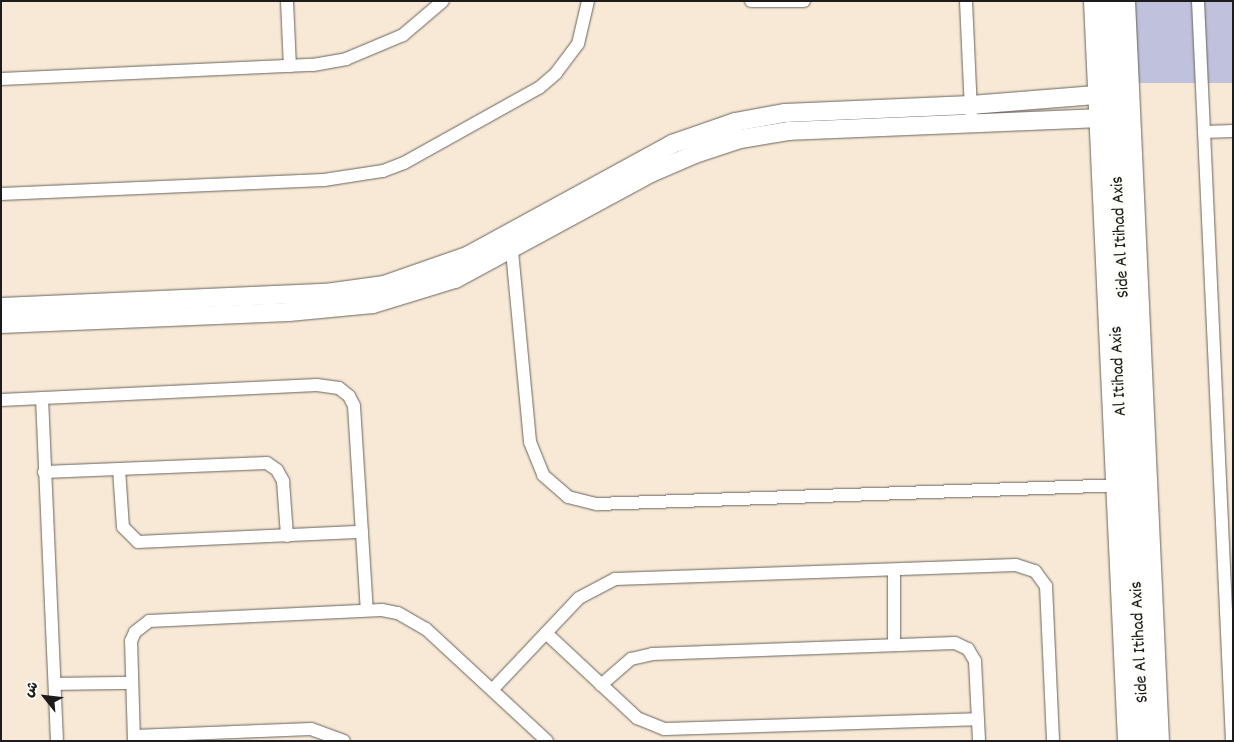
<!DOCTYPE html>
<html>
<head>
<meta charset="utf-8">
<style>
  body { margin:0 }
  #map { position:relative; width:1234px; height:742px; overflow:hidden; background:#f7e9d5; font-family:Dekko,"Playpen Sans Arabic",sans-serif }
  div>[style] { position:absolute }
  [style*='--x'] { left:calc(var(--x)*1px); top:calc(var(--y)*1px); width:calc(var(--w)*1px); rotate:calc(var(--a)*1deg) }
  .industrial>* { inset:0; background:#c0c2dd; transform-origin:0 0 }
  .roads { filter:drop-shadow(0 0 1px #69645d) drop-shadow(0 0 1px #69645d) }
  .street>* { height:12px; margin:-6px; padding:0 6px; transform-origin:6px; border-radius:6px; background:#fff }
  .secondary>* { height:18px; margin:-9px; padding:0 9px; transform-origin:9px; border-radius:9px; background:#fff }
  span { translate:-50% -50%; white-space:nowrap; text-align:center; line-height:1.15; -webkit-text-stroke:4px #fdfcf7; paint-order:stroke }
  .street-label { font-size:18px; color:#1c1c1c }
  .frame { position:absolute; inset:0; border:2px solid #1c1c1c; pointer-events:none }
  .north { position:absolute; left:20px; top:672px; width:50px; height:50px; -webkit-text-stroke:4px #fdfcf7; paint-order:stroke; rotate:299deg; font-size:14px; font-weight:700; line-height:20px; text-align:center; color:#1c1c1c }
  .north::after { content:''; display:block; margin:auto; width:18px; height:22px; background:#1c1c1c; clip-path:polygon(50% 0,100% 100%,50% 72%,0 100%) }
</style>
</head>
<body>
<div id="map">
  <div class="industrial">
    <i style="left:1110px;top:1px;width:123px;height:82px"></i>
  </div>
  <div class="roads">
    <div class="street">
      <i style="--x:287;--y:1;--w:65;--a:87.4"></i>
      <i style="--x:751;--y:1;--w:53;--a:0"></i>
      <i style="--x:966;--y:1;--w:112;--a:87.4"></i>
      <i style="--x:1090;--y:1;--w:741;--a:87.37"></i>
      <i style="--x:1129;--y:1;--w:741;--a:87.37"></i>
      <i style="--x:1198;--y:1;--w:741;--a:87.37"></i>
      <i style="--x:1;--y:79;--w:312;--a:-2.6"></i>
      <i style="--x:313;--y:65;--w:34;--a:-10"></i>
      <i style="--x:346;--y:59;--w:62;--a:-22.8"></i>
      <i style="--x:403;--y:35;--w:52;--a:-40.4"></i>
      <i style="--x:1204;--y:132;--w:29;--a:-2"></i>
      <i style="--x:1;--y:194;--w:323;--a:-2.5"></i>
      <i style="--x:324;--y:180;--w:60;--a:-8.7"></i>
      <i style="--x:383;--y:171;--w:22;--a:-21"></i>
      <i style="--x:404;--y:163;--w:154;--a:-29.1"></i>
      <i style="--x:539;--y:88;--w:23;--a:-41"></i>
      <i style="--x:556;--y:73;--w:36;--a:-53"></i>
      <i style="--x:578;--y:44;--w:44;--a:-76.9"></i>
      <i style="--x:512;--y:251;--w:192;--a:84.6"></i>
      <i style="--x:530;--y:442;--w:35;--a:68"></i>
      <i style="--x:543;--y:475;--w:33;--a:41"></i>
      <i style="--x:568;--y:497;--w:30;--a:14"></i>
      <i style="--x:597;--y:504;--w:529;--a:-2.06"></i>
      <i style="--x:42;--y:398;--w:343;--a:87.5"></i>
      <i style="--x:1;--y:400;--w:316;--a:-2.7"></i>
      <i style="--x:317;--y:385;--w:22;--a:8"></i>
      <i style="--x:339;--y:388;--w:13;--a:39"></i>
      <i style="--x:349;--y:396;--w:11;--a:63"></i>
      <i style="--x:354;--y:406;--w:204;--a:86.4"></i>
      <i style="--x:119;--y:469;--w:58;--a:86.1"></i>
      <i style="--x:123;--y:527;--w:21;--a:45"></i>
      <i style="--x:138;--y:542;--w:224;--a:-2.6"></i>
      <i style="--x:44;--y:472;--w:223;--a:-2.3"></i>
      <i style="--x:267;--y:463;--w:12;--a:35"></i>
      <i style="--x:277;--y:470;--w:13;--a:61"></i>
      <i style="--x:283;--y:481;--w:55;--a:85.8"></i>
      <i style="--x:546;--y:633;--w:125;--a:43"></i>
      <i style="--x:637;--y:718;--w:29;--a:22"></i>
      <i style="--x:664;--y:729;--w:314;--a:-1.8"></i>
      <i style="--x:894;--y:645;--w:74;--a:-90"></i>
      <i style="--x:55;--y:684;--w:76;--a:-0.8"></i>
      <i style="--x:601;--y:685;--w:40;--a:-41"></i>
      <i style="--x:631;--y:659;--w:22;--a:-13"></i>
      <i style="--x:652;--y:654;--w:303;--a:-2.1"></i>
      <i style="--x:955;--y:643;--w:14;--a:25"></i>
      <i style="--x:968;--y:649;--w:14;--a:60"></i>
      <i style="--x:975;--y:661;--w:80;--a:87.1"></i>
      <i style="--x:493;--y:689;--w:125;--a:-46.6"></i>
      <i style="--x:579;--y:598;--w:41;--a:-27.8"></i>
      <i style="--x:615;--y:579;--w:401;--a:-2"></i>
      <i style="--x:1016;--y:565;--w:20;--a:18"></i>
      <i style="--x:1035;--y:571;--w:19;--a:54"></i>
      <i style="--x:1046;--y:586;--w:155;--a:87.4"></i>
      <i style="--x:134;--y:736;--w:177;--a:-2.3"></i>
      <i style="--x:311;--y:729;--w:35;--a:20"></i>
      <i style="--x:134;--y:741;--w:100;--a:-91.7"></i>
      <i style="--x:131;--y:641;--w:10;--a:-66"></i>
      <i style="--x:135;--y:632;--w:18;--a:-38"></i>
      <i style="--x:149;--y:621;--w:233;--a:-2.7"></i>
      <i style="--x:382;--y:610;--w:16;--a:11"></i>
      <i style="--x:398;--y:613;--w:32;--a:30"></i>
      <i style="--x:426;--y:629;--w:165;--a:42.8"></i>
    </div>
    <div class="secondary">
      <i style="--x:1101;--y:1;--w:741;--a:87.21"></i>
      <i style="--x:1117;--y:1;--w:741;--a:87.37"></i>
      <i style="--x:1;--y:307;--w:325;--a:-2.5"></i>
      <i style="--x:326;--y:293;--w:59;--a:-7.9"></i>
      <i style="--x:384;--y:285;--w:88;--a:-19.3"></i>
      <i style="--x:467;--y:256;--w:234;--a:-28.6"></i>
      <i style="--x:672;--y:144;--w:67;--a:-19.2"></i>
      <i style="--x:735;--y:122;--w:51;--a:-10.2"></i>
      <i style="--x:785;--y:113;--w:186;--a:-2.5"></i>
      <i style="--x:971;--y:105;--w:150;--a:-4.6"></i>
      <i style="--x:1;--y:324;--w:288;--a:-2.4"></i>
      <i style="--x:289;--y:312;--w:84;--a:-5.4"></i>
      <i style="--x:373;--y:304;--w:86;--a:-17"></i>
      <i style="--x:455;--y:279;--w:223;--a:-28.4"></i>
      <i style="--x:651;--y:173;--w:48;--a:-23.4"></i>
      <i style="--x:695;--y:154;--w:47;--a:-18.4"></i>
      <i style="--x:740;--y:139;--w:50;--a:-9.3"></i>
      <i style="--x:789;--y:131;--w:334;--a:-2.4"></i>
    </div>
  </div>
  <div class="street-label">
    <span style="left:1122px;top:237px;rotate:-93deg">Side Al Itihad Axis</span>
    <span style="left:1120px;top:371px;rotate:-93deg">Al Itihad Axis</span>
    <span style="left:1141px;top:642px;rotate:-93deg">Side Al Itihad Axis</span>
  </div>
  <div class="frame"></div>
  <div class="north">ش</div>
</div>
</body>
</html>
